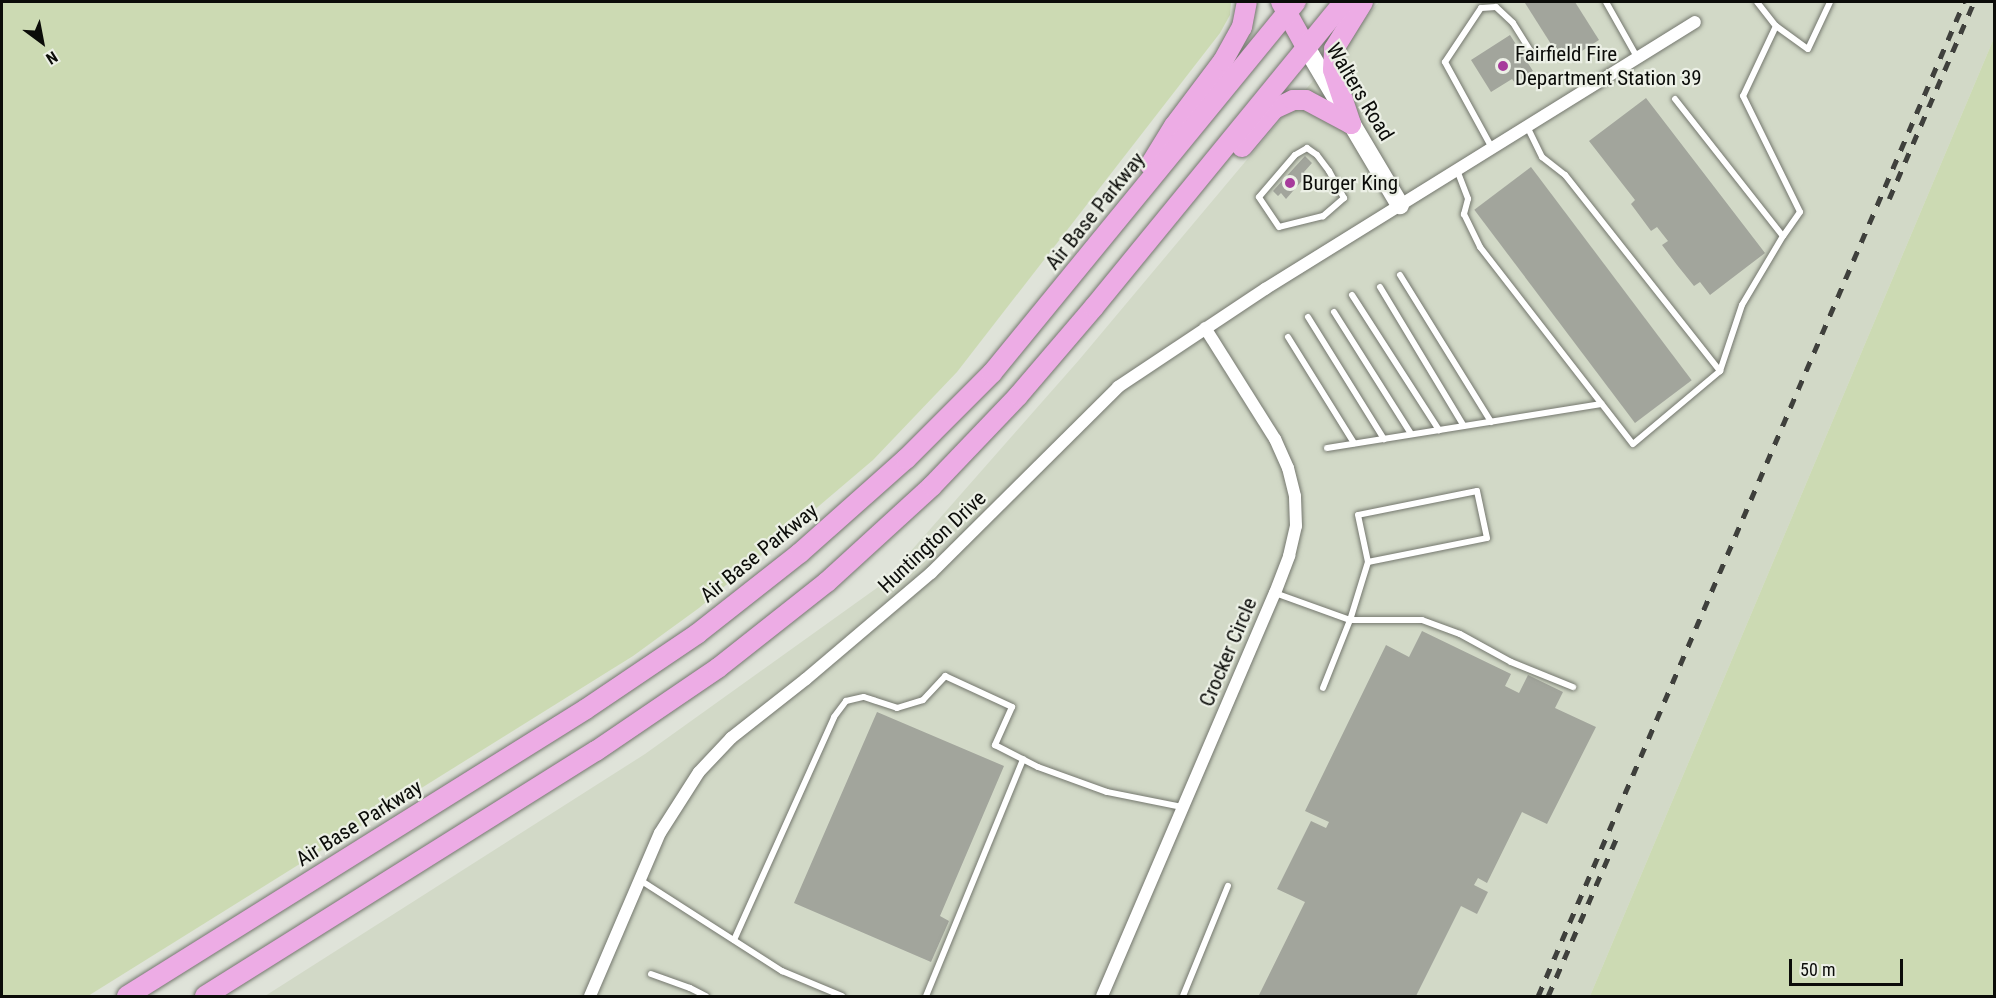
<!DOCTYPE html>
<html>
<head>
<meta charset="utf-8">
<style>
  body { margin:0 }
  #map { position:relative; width:1996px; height:998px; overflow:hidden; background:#dfe3d9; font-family:"Roboto Condensed",sans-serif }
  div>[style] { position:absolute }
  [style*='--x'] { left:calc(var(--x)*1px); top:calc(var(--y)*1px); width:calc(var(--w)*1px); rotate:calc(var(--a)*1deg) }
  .built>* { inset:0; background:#d2d9c7 }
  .green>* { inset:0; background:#ccdab3 }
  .building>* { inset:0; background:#a2a59c; transform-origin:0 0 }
  .roads { filter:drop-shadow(0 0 2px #74776e) drop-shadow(0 0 2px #74776e) }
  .lane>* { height:6px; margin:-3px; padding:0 3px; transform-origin:3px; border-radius:3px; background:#fff }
  .street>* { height:12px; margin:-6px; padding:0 6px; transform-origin:6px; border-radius:6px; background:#fff }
  .secondary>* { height:18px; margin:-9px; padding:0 9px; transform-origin:9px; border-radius:9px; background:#fff }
  .primary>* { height:20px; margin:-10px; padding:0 10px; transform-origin:10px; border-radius:10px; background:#edace5 }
  .rail>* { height:4.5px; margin-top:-2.25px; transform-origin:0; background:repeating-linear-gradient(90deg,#3f403c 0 10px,transparent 0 20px) }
  .dots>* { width:16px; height:16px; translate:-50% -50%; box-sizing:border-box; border:3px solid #ecf0e6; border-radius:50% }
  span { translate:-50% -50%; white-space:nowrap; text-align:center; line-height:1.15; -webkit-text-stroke:4.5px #ecf0e6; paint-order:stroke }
  .poi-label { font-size:21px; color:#0b0c09 }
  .left { translate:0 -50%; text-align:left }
  .street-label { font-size:21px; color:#0b0c09 }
  .frame { position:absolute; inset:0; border:3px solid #0b0c09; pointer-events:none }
  .north { position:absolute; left:12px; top:12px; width:60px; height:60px; -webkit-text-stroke:4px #ecf0e6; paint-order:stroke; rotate:148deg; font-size:16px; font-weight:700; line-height:24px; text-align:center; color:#0b0c09 }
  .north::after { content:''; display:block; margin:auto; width:21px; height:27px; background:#0b0c09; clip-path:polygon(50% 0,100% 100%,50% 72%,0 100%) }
  .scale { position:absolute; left:1789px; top:959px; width:114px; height:27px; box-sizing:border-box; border:3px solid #0b0c09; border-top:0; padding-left:8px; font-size:18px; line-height:21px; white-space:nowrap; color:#0b0c09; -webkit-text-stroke:4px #ecf0e6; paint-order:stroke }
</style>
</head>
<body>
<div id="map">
  <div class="built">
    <i style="clip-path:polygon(1379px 2px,1994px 2px,1994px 38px,1590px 996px,265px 996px,645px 754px,881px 585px,1079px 360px)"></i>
  </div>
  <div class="green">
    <i style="clip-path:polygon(2px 2px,1231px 2px,1230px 15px,1220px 33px,957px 372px,873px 460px,699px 608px,633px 656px,88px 996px,2px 996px)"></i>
    <i style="clip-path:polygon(1994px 38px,1994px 996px,1590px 996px)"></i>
  </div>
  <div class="building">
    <i style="clip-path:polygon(1527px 2px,1575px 2px,1599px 40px,1563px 63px,1525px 3px)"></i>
    <i style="clip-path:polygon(1510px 35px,1533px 71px,1515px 83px,1512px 79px,1491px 92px,1471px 60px)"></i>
    <i style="clip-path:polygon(1646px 98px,1765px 253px,1710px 295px,1700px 282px,1694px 286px,1677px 265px,1662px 245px,1668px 241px,1657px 227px,1651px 231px,1631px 204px,1635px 200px,1589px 141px)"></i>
    <i style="clip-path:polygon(1305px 156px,1312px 163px,1304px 172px,1307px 175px,1286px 199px,1281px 193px,1278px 196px,1273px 191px)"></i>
    <i style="left:1531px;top:167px;width:267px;height:71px;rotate:53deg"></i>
    <i style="clip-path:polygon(1422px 631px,1511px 674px,1505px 686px,1519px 693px,1528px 675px,1563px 692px,1555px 708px,1596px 727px,1547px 824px,1522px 812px,1487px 883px,1478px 878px,1474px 885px,1488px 892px,1477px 914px,1461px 906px,1416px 996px,1263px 996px,1259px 995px,1305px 902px,1277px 889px,1311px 821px,1326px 828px,1329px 822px,1305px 811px,1386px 645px,1409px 657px)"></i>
    <i style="clip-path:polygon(877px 712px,1004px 766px,940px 916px,949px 921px,931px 962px,794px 903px)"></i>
  </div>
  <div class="roads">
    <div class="lane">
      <i style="--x:1606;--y:2;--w:63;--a:60.6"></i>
      <i style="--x:1757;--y:2;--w:31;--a:52"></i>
      <i style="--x:1776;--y:26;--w:39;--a:36"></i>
      <i style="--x:1808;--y:49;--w:52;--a:-64.9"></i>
      <i style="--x:1776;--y:26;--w:77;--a:115.2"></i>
      <i style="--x:1743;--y:96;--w:129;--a:63.8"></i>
      <i style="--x:1800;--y:212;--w:29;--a:125"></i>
      <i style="--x:1675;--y:99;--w:174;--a:51.8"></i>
      <i style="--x:1783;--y:236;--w:80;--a:120.7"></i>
      <i style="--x:1742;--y:305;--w:70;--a:108.4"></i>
      <i style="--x:1307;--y:148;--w:12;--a:35"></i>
      <i style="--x:1317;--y:155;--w:20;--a:53"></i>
      <i style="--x:1329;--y:171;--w:31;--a:61"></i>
      <i style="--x:1344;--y:198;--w:28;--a:139"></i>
      <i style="--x:1323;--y:216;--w:45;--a:166"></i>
      <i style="--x:1279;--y:227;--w:36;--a:-124"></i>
      <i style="--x:1259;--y:197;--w:55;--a:-49.4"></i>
      <i style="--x:1295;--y:155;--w:14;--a:-30"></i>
      <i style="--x:1492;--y:148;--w:98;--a:-118.7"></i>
      <i style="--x:1445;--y:62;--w:65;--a:-56.3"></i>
      <i style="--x:1481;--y:8;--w:15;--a:-4"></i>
      <i style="--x:1496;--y:7;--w:23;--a:43"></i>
      <i style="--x:1513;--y:23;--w:36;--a:58"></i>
      <i style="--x:1457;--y:170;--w:31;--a:69"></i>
      <i style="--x:1468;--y:199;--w:16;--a:105"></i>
      <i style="--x:1464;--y:214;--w:37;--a:64"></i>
      <i style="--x:1480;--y:247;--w:249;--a:52.2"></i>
      <i style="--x:1633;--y:444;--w:114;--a:-40"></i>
      <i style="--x:1720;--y:371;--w:250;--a:-128.3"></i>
      <i style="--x:1565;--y:175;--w:29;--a:-142"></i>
      <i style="--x:1542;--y:157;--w:34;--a:-116"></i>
      <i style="--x:1400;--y:275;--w:173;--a:58.2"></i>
      <i style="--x:1380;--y:287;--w:162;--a:58.9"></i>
      <i style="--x:1352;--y:295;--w:161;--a:57.2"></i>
      <i style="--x:1334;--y:312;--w:144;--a:57.7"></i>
      <i style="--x:1308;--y:317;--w:144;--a:58.1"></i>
      <i style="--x:1288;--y:337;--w:125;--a:58.1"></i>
      <i style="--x:1327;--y:448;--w:278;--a:-9.1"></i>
      <i style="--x:1368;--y:562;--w:121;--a:-11.4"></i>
      <i style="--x:1487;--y:538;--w:48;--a:-102"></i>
      <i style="--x:1477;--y:491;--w:121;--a:168.6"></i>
      <i style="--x:1358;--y:515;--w:48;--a:78"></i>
      <i style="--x:1368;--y:562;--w:61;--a:107.2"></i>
      <i style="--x:1350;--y:620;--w:72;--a:0"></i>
      <i style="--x:1422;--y:620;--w:40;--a:20.2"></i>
      <i style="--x:1460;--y:634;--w:58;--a:28.8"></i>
      <i style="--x:1511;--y:662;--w:67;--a:22"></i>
      <i style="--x:1275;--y:593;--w:80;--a:19.8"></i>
      <i style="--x:1350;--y:620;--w:73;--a:111.7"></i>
      <i style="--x:640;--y:880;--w:169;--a:32.7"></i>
      <i style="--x:782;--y:971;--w:65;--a:22.6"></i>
      <i style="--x:734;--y:940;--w:244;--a:-65.8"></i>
      <i style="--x:834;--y:717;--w:20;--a:-53"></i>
      <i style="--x:846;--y:701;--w:18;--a:-13"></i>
      <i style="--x:864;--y:697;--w:35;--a:18"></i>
      <i style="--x:897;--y:708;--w:27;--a:-17"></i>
      <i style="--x:923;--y:700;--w:33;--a:-47"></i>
      <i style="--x:945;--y:676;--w:74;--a:24.8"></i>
      <i style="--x:1012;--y:707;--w:42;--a:114.1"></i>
      <i style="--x:995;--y:745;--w:48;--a:27.1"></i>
      <i style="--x:1038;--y:767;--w:73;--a:19.9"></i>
      <i style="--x:1107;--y:792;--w:76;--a:11.3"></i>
      <i style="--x:651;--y:974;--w:41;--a:19.7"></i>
      <i style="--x:690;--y:988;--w:18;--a:27"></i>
      <i style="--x:926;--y:996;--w:256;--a:-67.7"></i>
      <i style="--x:1183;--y:996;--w:119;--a:-67.8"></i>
    </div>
    <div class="street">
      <i style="--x:590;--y:996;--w:177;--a:-66.8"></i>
      <i style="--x:660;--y:833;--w:72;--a:-57.4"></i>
      <i style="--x:699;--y:772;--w:47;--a:-46.7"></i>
      <i style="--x:731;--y:738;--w:95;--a:-38.2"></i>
      <i style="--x:806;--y:679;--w:164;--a:-40.3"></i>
      <i style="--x:931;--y:573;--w:264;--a:-44.8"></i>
      <i style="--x:1118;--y:387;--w:177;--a:-33.7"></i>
      <i style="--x:1265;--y:289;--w:506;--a:-31.84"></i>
      <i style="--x:1102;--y:996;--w:439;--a:-66.8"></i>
      <i style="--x:1275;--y:593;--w:40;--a:-69"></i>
      <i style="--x:1289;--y:556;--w:31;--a:-77"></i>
      <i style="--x:1296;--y:526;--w:30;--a:-92"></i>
      <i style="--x:1295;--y:496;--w:29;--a:-104"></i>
      <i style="--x:1288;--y:468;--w:32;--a:-114"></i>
      <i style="--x:1275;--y:439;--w:131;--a:-122.2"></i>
    </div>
    <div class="secondary">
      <i style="--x:1306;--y:47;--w:184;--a:59.3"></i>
    </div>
    <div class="primary">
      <i style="--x:1281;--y:2;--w:51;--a:60.9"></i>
      <i style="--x:1351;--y:124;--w:57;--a:-108.4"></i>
      <i style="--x:1333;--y:70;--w:21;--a:-87"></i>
      <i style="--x:1334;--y:49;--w:55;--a:-58.3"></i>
      <i style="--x:1242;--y:147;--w:50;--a:-49.9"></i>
      <i style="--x:1274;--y:109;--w:21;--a:-25"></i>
      <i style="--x:1293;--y:100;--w:13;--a:0"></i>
      <i style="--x:1306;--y:100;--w:51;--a:28.1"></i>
      <i style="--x:1150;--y:165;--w:46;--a:-58.4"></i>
      <i style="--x:1174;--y:126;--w:81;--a:-53"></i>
      <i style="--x:1223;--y:61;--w:39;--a:-61"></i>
      <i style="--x:1242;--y:27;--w:25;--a:-79"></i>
      <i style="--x:127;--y:996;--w:541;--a:-32.02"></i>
      <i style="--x:586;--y:709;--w:134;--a:-34"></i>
      <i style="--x:697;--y:634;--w:131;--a:-38.2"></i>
      <i style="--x:800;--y:553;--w:142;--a:-41.6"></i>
      <i style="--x:906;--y:459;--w:122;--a:-45"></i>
      <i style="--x:992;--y:373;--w:480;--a:-50.7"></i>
      <i style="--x:205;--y:996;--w:461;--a:-32.1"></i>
      <i style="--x:596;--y:751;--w:148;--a:-34.2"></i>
      <i style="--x:718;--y:668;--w:139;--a:-38.3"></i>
      <i style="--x:827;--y:582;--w:142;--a:-42.4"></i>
      <i style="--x:932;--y:486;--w:124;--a:-46.3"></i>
      <i style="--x:1018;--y:396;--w:117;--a:-49.5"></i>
      <i style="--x:1094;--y:307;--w:394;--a:-50.7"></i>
    </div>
  </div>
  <div class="rail">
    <i style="--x:1889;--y:199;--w:215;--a:-66.7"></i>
    <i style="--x:1538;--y:996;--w:1081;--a:-66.8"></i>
    <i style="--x:1548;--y:996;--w:171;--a:-66.6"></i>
  </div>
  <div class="dots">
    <i style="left:1503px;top:66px;background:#a73b9c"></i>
    <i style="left:1290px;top:183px;background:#a73b9c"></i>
  </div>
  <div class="poi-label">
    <span class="left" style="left:1515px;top:66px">Fairfield Fire<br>Department Station 39</span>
    <span class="left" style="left:1302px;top:183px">Burger King</span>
  </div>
  <div class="street-label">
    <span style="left:1360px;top:92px;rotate:59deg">Walters Road</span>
    <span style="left:1095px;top:211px;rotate:-51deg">Air Base Parkway</span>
    <span style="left:932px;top:542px;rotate:-43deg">Huntington Drive</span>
    <span style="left:759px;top:553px;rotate:-39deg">Air Base Parkway</span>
    <span style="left:1228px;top:652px;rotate:-67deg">Crocker Circle</span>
    <span style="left:359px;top:823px;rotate:-32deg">Air Base Parkway</span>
  </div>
  <div class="frame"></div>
  <div class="north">N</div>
  <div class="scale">50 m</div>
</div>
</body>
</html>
